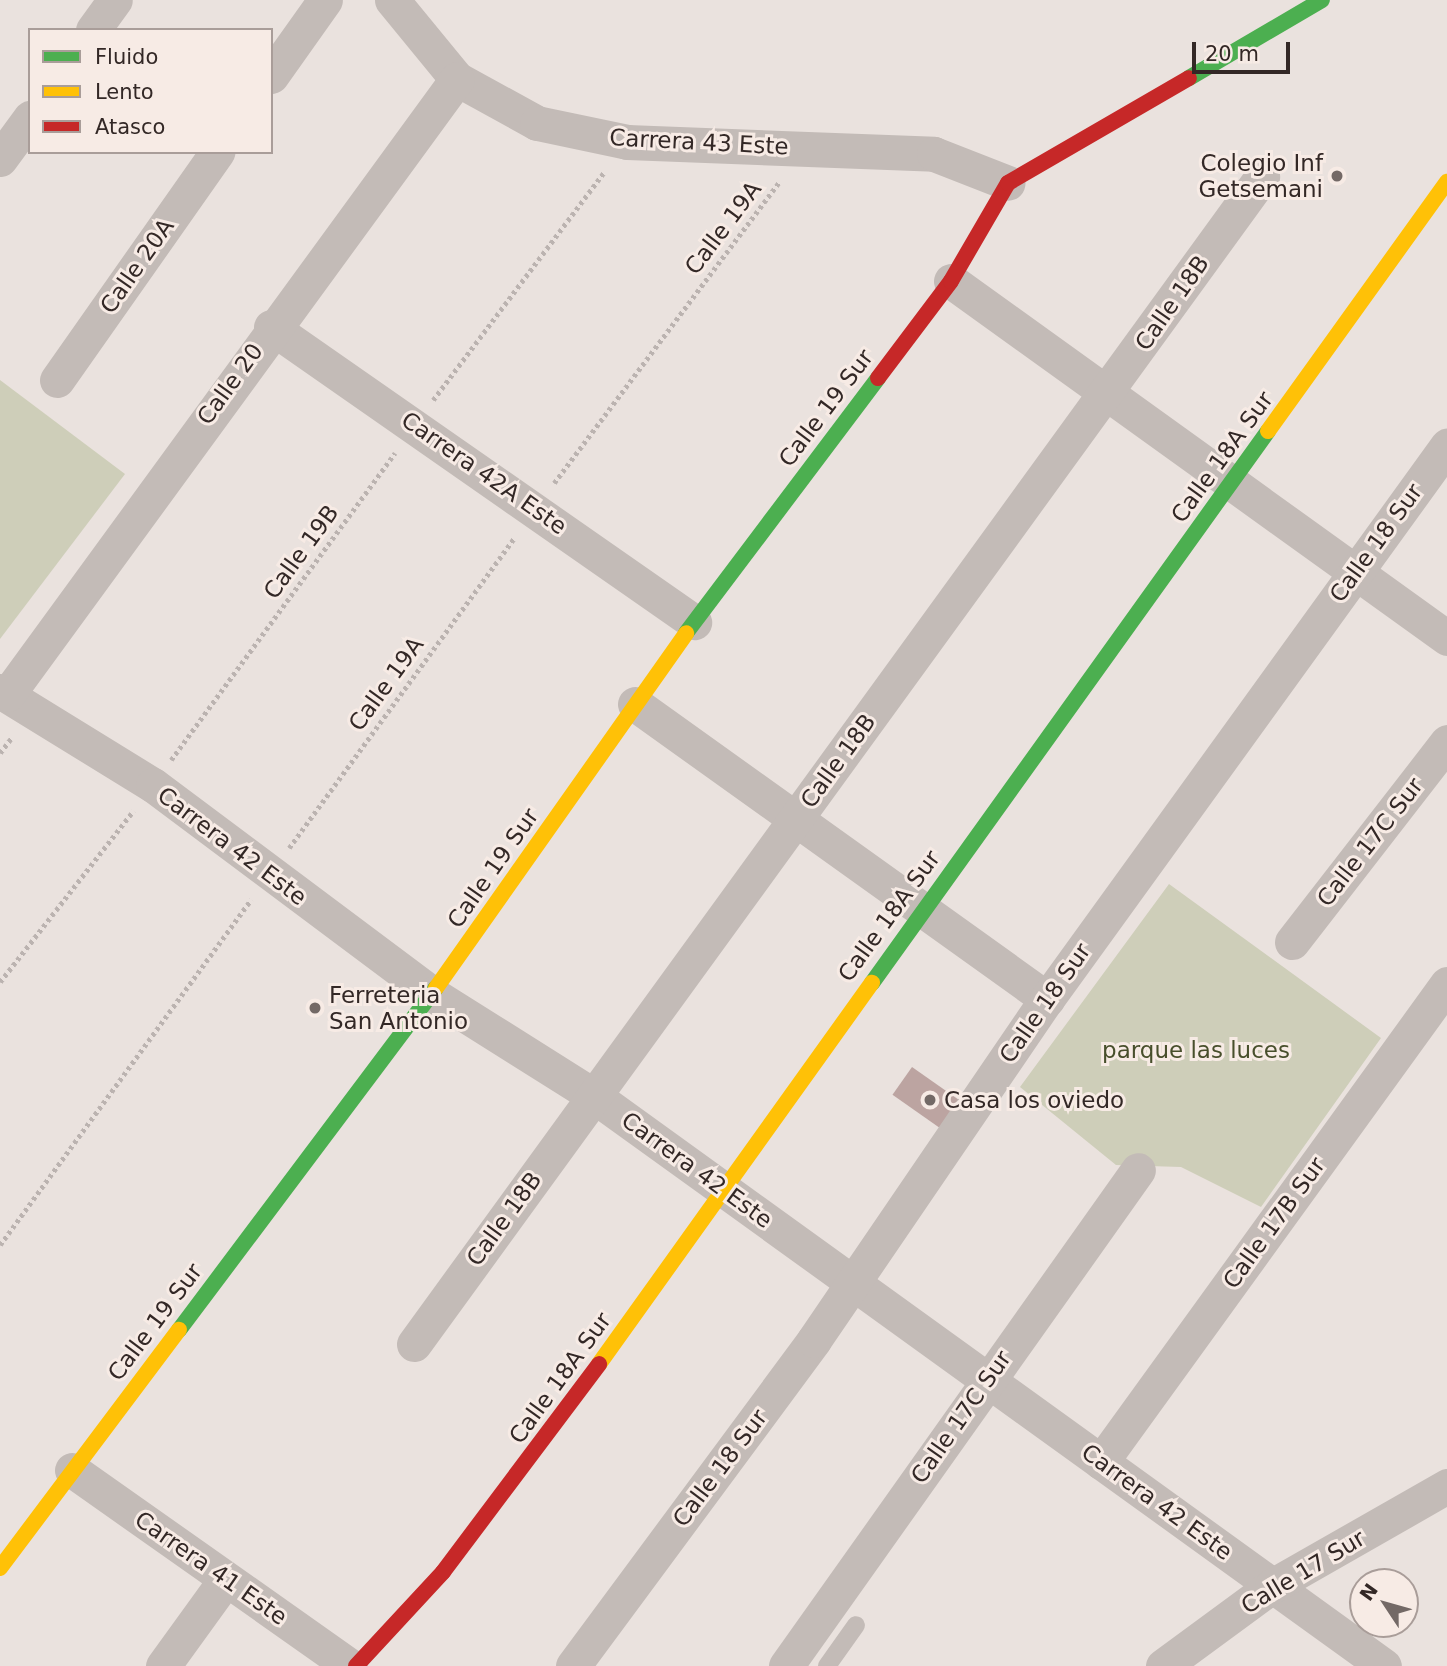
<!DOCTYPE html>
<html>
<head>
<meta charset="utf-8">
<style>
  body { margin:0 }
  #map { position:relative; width:1447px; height:1666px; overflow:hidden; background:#eae2de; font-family:"DejaVu Sans",sans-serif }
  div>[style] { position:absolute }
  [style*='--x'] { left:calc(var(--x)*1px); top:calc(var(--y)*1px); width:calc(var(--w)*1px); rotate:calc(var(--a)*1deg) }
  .green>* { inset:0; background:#ceceb9 }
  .building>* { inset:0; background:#bca4a1; transform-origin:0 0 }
  .path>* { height:4.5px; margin-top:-2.25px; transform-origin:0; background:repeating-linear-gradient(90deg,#bbb3b0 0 3.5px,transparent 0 7px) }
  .lane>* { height:18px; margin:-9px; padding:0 9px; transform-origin:9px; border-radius:9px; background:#c3bbb7 }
  .street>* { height:35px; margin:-17.5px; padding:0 17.5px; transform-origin:17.5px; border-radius:17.5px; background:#c3bbb7 }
  .fast>* { height:16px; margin:-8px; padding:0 8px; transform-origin:8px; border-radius:8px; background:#4caf50 }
  .slow>* { height:16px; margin:-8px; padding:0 8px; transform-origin:8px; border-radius:8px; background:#ffc107 }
  .jam>* { height:16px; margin:-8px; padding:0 8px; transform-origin:8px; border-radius:8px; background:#c62828 }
  .dots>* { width:19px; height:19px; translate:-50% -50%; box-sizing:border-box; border:4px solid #f7ebe5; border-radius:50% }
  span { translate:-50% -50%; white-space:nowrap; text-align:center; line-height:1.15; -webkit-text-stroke:6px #f7ebe5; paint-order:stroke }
  .street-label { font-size:23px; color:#332826 }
  .poi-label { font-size:23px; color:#332826 }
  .right { translate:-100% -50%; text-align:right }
  .left { translate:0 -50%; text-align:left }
  .park-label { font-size:23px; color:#484f2c }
  .legend { position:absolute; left:28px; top:28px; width:245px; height:126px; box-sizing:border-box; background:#f7ebe5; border:2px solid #a99d99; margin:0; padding:9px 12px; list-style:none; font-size:21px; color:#332826 }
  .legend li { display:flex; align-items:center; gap:14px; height:35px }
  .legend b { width:35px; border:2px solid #a99d99 }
  .north { position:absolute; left:1349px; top:1568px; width:70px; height:70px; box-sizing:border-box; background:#f7ebe5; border:2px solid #a99d99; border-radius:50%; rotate:306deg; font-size:19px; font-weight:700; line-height:28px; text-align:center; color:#332826 }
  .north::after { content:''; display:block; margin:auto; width:24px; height:32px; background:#736966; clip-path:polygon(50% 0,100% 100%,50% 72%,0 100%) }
  .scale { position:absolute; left:1192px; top:42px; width:98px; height:32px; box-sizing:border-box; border:4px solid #332826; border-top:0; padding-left:9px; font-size:21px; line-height:24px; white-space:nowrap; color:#332826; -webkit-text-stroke:5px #f7ebe5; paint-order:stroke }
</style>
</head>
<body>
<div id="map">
  <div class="green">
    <i style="clip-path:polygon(0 380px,125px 474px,0 639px)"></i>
    <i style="clip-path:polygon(1169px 884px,1381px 1038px,1261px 1207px,1181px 1167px,1116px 1165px,1020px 1087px)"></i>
  </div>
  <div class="building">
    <i style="left:912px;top:1067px;width:70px;height:34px;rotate:35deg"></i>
  </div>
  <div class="path">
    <i style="--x:433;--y:400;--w:285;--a:-53.1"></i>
    <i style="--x:554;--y:483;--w:377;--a:-53.2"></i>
    <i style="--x:0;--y:753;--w:20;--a:-53"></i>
    <i style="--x:171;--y:760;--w:380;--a:-53.9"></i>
    <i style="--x:289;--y:848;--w:383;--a:-54"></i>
    <i style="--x:0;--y:982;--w:217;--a:-52.1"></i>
    <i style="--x:0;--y:1245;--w:427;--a:-54"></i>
  </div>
  <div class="lane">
    <i style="--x:827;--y:1666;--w:50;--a:-54.7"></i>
  </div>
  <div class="street">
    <i style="--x:392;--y:0;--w:102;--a:50.6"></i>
    <i style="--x:457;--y:79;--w:91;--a:28.8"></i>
    <i style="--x:537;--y:123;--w:92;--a:11.9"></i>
    <i style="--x:627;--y:142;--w:307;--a:2.2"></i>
    <i style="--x:934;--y:154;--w:79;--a:21.4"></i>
    <i style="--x:93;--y:30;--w:37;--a:-54"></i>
    <i style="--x:271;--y:76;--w:93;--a:-54.6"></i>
    <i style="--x:0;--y:159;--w:51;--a:-53.8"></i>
    <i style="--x:951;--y:281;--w:611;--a:35.74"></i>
    <i style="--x:271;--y:327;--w:516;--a:34.89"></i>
    <i style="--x:57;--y:380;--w:279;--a:-54.9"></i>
    <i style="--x:0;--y:691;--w:180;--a:31.6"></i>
    <i style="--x:153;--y:785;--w:349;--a:36.8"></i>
    <i style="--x:432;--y:994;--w:191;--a:32.2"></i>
    <i style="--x:594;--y:1096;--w:974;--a:35.81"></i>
    <i style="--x:8;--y:694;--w:761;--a:-53.87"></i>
    <i style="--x:635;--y:704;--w:507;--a:35.6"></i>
    <i style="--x:1292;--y:942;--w:253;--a:-52.2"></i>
    <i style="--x:414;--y:1344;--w:1443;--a:-54"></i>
    <i style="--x:1101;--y:1462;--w:590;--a:-54.1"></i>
    <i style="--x:72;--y:1470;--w:340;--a:35.2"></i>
    <i style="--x:163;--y:1666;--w:107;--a:-54.1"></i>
    <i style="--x:573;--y:1666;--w:405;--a:-53.5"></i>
    <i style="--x:814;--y:1340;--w:413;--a:-55.7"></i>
    <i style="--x:1047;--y:999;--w:683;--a:-54.12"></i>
    <i style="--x:786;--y:1666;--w:608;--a:-54.64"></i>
    <i style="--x:1163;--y:1666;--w:135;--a:-36.3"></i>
    <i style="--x:1272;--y:1586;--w:202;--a:-29.7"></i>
  </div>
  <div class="fast">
    <i style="--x:1189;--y:78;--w:154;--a:-30.4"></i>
    <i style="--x:686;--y:633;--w:319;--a:-53"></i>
    <i style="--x:872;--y:983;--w:679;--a:-54.34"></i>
    <i style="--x:179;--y:1330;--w:428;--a:-53.1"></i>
  </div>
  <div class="slow">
    <i style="--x:1268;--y:431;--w:307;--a:-54.3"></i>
    <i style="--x:436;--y:988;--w:434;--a:-54.8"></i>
    <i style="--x:599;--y:1364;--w:469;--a:-54.4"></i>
    <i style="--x:0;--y:1568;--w:298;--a:-53.1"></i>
  </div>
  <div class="jam">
    <i style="--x:878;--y:378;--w:121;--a:-53"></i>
    <i style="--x:951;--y:281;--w:113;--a:-59.8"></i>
    <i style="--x:1008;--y:183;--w:209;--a:-30.1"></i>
    <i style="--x:356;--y:1666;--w:128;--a:-47.2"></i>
    <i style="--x:443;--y:1572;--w:260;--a:-53.1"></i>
  </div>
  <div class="dots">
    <i style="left:1337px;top:176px;background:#736966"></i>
    <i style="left:315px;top:1008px;background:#736966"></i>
    <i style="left:930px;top:1100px;background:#736966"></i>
  </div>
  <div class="street-label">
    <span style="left:699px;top:142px;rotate:3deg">Carrera 43 Este</span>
    <span style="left:723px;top:228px;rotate:-53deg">Calle 19A</span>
    <span style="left:137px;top:266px;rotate:-55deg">Calle 20A</span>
    <span style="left:1172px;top:303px;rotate:-55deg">Calle 18B</span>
    <span style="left:230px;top:384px;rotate:-54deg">Calle 20</span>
    <span style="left:826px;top:408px;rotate:-53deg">Calle 19 Sur</span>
    <span style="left:1222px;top:457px;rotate:-54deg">Calle 18A Sur</span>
    <span style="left:484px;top:473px;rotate:35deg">Carrera 42A Este</span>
    <span style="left:1376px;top:543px;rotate:-54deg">Calle 18 Sur</span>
    <span style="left:301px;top:552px;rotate:-54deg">Calle 19B</span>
    <span style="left:386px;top:684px;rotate:-54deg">Calle 19A</span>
    <span style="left:838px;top:761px;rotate:-54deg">Calle 18B</span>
    <span style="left:1370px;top:842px;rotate:-52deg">Calle 17C Sur</span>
    <span style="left:232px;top:846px;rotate:37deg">Carrera 42 Este</span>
    <span style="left:493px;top:868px;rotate:-55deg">Calle 19 Sur</span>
    <span style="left:889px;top:916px;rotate:-54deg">Calle 18A Sur</span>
    <span style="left:1045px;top:1003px;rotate:-55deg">Calle 18 Sur</span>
    <span style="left:697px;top:1170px;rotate:36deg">Carrera 42 Este</span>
    <span style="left:504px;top:1219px;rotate:-54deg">Calle 18B</span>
    <span style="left:1274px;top:1223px;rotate:-54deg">Calle 17B Sur</span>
    <span style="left:155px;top:1322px;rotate:-53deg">Calle 19 Sur</span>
    <span style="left:560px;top:1378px;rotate:-54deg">Calle 18A Sur</span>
    <span style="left:961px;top:1417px;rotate:-55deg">Calle 17C Sur</span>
    <span style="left:720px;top:1468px;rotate:-53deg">Calle 18 Sur</span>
    <span style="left:1157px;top:1502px;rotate:36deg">Carrera 42 Este</span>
    <span style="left:211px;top:1568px;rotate:35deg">Carrera 41 Este</span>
    <span style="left:1303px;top:1572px;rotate:-31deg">Calle 17 Sur</span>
  </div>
  <div class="poi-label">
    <span class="right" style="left:1323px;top:176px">Colegio Inf<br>Getsemani</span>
    <span class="left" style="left:329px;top:1008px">Ferreteria<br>San Antonio</span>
    <span class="left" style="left:944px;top:1100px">Casa los oviedo</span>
  </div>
  <div class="park-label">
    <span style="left:1196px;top:1050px">parque las luces</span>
  </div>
  <ul class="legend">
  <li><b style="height:9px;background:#4caf50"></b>Fluido</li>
  <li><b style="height:9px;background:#ffc107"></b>Lento</li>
  <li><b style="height:9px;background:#c62828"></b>Atasco</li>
  </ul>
  <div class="north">N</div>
  <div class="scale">20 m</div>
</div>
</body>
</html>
